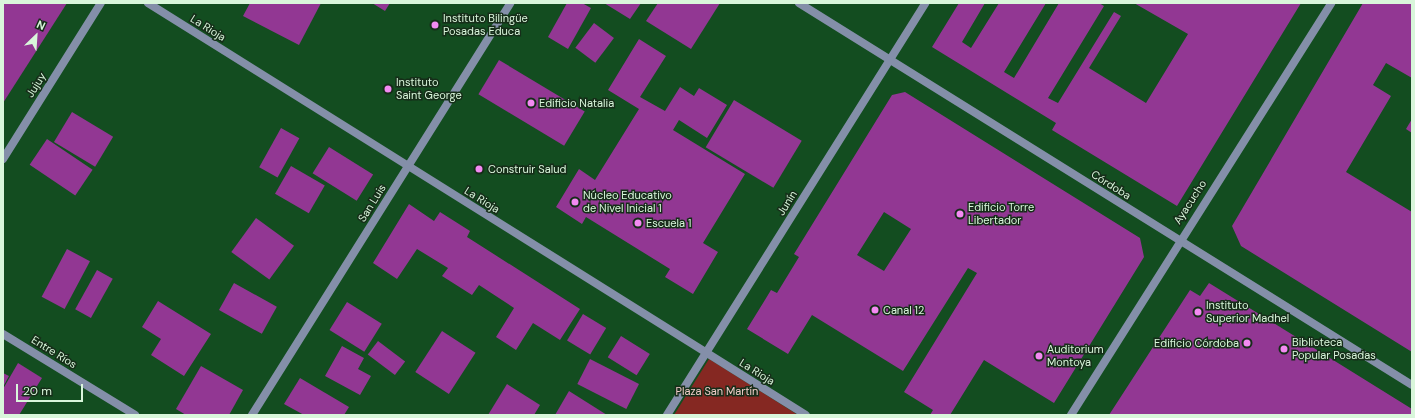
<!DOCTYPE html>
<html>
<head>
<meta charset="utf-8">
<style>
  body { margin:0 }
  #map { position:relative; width:1415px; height:418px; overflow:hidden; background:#134d20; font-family:"DM Sans",sans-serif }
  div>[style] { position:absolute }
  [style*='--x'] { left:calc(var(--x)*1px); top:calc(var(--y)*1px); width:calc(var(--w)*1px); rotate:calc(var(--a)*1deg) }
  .green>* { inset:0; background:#852822 }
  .building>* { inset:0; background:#923793; transform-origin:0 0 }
  .minor>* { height:8px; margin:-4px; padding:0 4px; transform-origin:4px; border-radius:4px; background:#848fa9 }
  .dots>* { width:11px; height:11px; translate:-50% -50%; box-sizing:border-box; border:2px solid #162d19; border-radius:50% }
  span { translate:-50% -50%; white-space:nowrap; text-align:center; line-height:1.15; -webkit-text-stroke:3px #162d19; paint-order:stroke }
  .poi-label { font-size:11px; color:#d9f6db }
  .left { translate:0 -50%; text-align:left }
  .right { translate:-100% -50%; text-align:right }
  .street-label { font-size:11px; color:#d9f6db }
  .park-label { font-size:11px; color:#f0cdc8 }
  .frame { position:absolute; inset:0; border:4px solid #d9f6db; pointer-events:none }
  .north { position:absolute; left:16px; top:16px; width:40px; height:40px; -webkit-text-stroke:3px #162d19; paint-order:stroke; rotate:25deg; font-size:11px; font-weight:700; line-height:16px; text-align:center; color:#d9f6db }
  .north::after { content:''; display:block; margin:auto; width:14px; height:18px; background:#d9f6db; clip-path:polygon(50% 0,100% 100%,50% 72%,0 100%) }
  .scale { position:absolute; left:16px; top:384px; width:67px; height:18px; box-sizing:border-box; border:2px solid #d9f6db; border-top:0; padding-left:5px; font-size:12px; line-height:14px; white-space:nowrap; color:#d9f6db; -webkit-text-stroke:3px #162d19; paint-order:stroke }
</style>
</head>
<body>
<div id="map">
  <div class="green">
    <i style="clip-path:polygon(709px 359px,798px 415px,674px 415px)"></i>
  </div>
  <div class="building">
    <i style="clip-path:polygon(3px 3px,67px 3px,3px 103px)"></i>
    <i style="clip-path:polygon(250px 3px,321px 3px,299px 45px,243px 16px)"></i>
    <i style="clip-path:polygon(372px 3px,390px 3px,385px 11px)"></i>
    <i style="clip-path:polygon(567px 3px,582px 3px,591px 8px,568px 49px,548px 37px)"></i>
    <i style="clip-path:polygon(604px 3px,641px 3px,630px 19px)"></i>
    <i style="clip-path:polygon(658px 3px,720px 3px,691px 49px,646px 21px)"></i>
    <i style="clip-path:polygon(959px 3px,985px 3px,962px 42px,971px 48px,999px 3px,1046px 3px,1004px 72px,1014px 78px,1059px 3px,1099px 3px,1104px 6px,1048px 98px,1058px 103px,1114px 12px,1121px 16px,1089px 68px,1146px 103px,1188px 34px,1134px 3px,1301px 3px,1177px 206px,1052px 130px,1056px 123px,932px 47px)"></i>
    <i style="clip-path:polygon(1363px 3px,1412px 3px,1412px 78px,1386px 63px,1373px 85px,1391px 96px,1346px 172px,1412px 212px,1412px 352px,1241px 246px,1232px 226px)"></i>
    <i style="left:594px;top:23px;width:25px;height:31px;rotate:37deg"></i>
    <i style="clip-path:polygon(639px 39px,666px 56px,640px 97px,665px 111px,680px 87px,694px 96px,699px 88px,727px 105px,707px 138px,679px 120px,673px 130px,745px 174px,703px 243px,718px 252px,693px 294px,665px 277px,670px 269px,586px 217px,582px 224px,556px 207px,579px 169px,595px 180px,639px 109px,608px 90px)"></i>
    <i style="left:499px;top:60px;width:100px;height:40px;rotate:31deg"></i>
    <i style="clip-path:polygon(evenodd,905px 92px,1140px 238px,1144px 257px,1054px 403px,984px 360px,950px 415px,930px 415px,933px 410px,904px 392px,977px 273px,968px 268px,903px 371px,812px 315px,788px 354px,747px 329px,771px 290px,777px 293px,799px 257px,794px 254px,892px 95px,905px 92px,884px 212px,911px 229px,884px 271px,857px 255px,884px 212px)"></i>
    <i style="left:734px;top:100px;width:79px;height:55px;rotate:31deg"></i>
    <i style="left:72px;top:112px;width:48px;height:35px;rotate:31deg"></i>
    <i style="clip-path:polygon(1412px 119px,1412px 133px,1406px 129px)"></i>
    <i style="left:281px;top:128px;width:21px;height:45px;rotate:29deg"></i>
    <i style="left:47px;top:139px;width:55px;height:31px;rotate:34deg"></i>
    <i style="left:329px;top:147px;width:52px;height:31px;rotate:32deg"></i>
    <i style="left:291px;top:166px;width:39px;height:32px;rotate:30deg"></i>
    <i style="clip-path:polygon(409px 204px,434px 221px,440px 212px,470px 231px,467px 237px,580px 309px,560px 340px,533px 323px,516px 350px,496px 337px,514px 308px,479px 285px,472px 295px,442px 276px,448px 268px,417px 249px,397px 279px,373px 263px)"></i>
    <i style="left:256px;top:218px;width:47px;height:42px;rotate:36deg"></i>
    <i style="left:67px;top:249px;width:26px;height:54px;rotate:28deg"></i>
    <i style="left:97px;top:270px;width:18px;height:45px;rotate:29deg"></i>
    <i style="left:234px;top:283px;width:49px;height:31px;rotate:29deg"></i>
    <i style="clip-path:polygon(1209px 283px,1412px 409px,1412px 415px,1109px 415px,1190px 290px,1200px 296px)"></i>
    <i style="clip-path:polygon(158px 301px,211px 334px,184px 376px,151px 355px,161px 339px,142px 327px)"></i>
    <i style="left:347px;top:302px;width:41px;height:33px;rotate:32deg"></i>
    <i style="left:583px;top:314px;width:27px;height:31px;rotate:31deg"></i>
    <i style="left:442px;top:331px;width:40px;height:49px;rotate:33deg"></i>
    <i style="left:621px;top:336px;width:34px;height:25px;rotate:32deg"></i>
    <i style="left:378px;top:341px;width:34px;height:17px;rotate:37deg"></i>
    <i style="clip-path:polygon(342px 346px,364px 358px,358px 369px,371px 376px,360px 395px,325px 376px)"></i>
    <i style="left:590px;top:359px;width:55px;height:28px;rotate:27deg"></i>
    <i style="clip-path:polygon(18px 363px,42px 378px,19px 415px,3px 415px,3px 389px)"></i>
    <i style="clip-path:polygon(201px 366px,243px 390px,229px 415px,186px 415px,176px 409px)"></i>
    <i style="clip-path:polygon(3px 373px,9px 376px,3px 387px)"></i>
    <i style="clip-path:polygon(300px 378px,349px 407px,344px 415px,304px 415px,284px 404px)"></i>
    <i style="clip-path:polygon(507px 384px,540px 405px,534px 415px,488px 415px)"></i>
    <i style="clip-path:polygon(569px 391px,607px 415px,555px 415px)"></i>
  </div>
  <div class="minor">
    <i style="--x:148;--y:3;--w:776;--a:32.05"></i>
    <i style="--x:799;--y:3;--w:722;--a:31.93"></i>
    <i style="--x:3;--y:159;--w:184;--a:-57.9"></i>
    <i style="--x:3;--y:334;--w:155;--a:31.5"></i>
    <i style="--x:252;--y:415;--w:486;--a:-57.9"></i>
    <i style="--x:667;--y:415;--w:486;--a:-57.9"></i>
    <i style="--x:1071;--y:415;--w:487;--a:-57.7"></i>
  </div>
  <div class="dots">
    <i style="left:435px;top:25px;background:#f38af2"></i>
    <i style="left:388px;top:89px;background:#f38af2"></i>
    <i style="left:531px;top:103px;background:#f38af2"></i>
    <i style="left:479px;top:169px;background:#f38af2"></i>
    <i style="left:575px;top:202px;background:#f38af2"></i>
    <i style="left:960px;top:214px;background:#f38af2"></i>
    <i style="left:638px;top:223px;background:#f38af2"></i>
    <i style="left:875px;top:310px;background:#f38af2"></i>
    <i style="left:1198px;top:312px;background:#f38af2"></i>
    <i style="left:1247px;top:343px;background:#f38af2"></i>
    <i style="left:1284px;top:349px;background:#f38af2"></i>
    <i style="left:1039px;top:356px;background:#f38af2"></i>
  </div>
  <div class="poi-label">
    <span class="left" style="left:443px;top:25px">Instituto Bilingüe<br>Posadas Educa</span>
    <span class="left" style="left:396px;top:89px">Instituto<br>Saint George</span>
    <span class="left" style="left:539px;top:103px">Edificio Natalia</span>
    <span class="left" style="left:488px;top:169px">Construir Salud</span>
    <span class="left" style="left:583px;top:202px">Núcleo Educativo<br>de Nivel Inicial 1</span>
    <span class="left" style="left:968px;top:214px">Edificio Torre<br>Libertador</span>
    <span class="left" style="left:646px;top:223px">Escuela 1</span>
    <span class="left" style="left:1206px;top:312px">Instituto<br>Superior Madhel</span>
    <span class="left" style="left:883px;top:310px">Canal 12</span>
    <span class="right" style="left:1239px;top:343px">Edificio Córdoba</span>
    <span class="left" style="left:1292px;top:349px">Biblioteca<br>Popular Posadas</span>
    <span class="left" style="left:1047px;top:356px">Auditorium<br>Montoya</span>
  </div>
  <div class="street-label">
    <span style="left:208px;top:28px;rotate:32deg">La Rioja</span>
    <span style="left:36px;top:85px;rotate:-58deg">Jujuy</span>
    <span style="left:1111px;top:185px;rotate:32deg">Córdoba</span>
    <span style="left:482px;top:200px;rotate:32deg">La Rioja</span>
    <span style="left:1190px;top:202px;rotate:-57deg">Ayacucho</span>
    <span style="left:372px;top:203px;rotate:-58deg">San Luis</span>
    <span style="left:787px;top:203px;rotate:-58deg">Junín</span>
    <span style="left:54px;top:352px;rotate:32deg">Entre Ríos</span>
    <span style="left:757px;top:372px;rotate:32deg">La Rioja</span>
  </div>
  <div class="park-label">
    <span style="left:717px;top:391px">Plaza San Martín</span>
  </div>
  <div class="frame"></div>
  <div class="north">N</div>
  <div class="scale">20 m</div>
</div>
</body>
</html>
